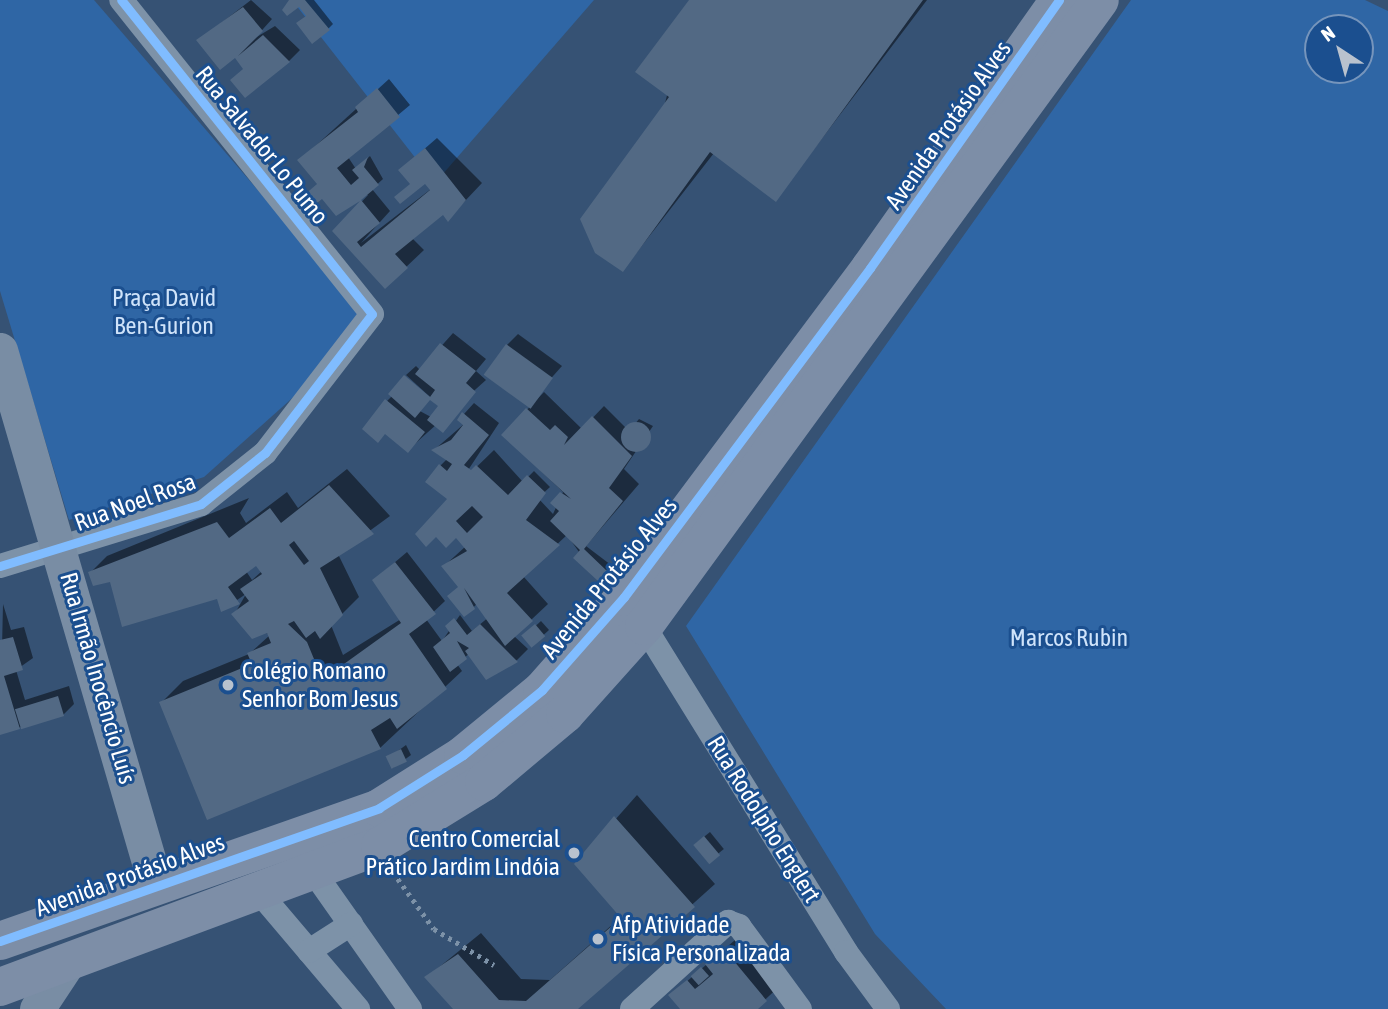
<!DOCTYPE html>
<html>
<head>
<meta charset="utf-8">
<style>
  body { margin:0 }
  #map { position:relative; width:1388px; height:1009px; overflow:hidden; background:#365274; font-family:"Asap Condensed",sans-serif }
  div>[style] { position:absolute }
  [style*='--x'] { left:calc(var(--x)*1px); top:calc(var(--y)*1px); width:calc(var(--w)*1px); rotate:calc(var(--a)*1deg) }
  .green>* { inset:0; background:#2f66a5 }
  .shadow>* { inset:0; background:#0007; transform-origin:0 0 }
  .building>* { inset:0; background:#526984; transform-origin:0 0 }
  .round { border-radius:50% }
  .path>* { height:4.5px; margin-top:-2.25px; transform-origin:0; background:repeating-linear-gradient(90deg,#7d92a8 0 3.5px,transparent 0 8.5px) }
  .street>* { height:24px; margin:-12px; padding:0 12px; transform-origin:12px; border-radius:12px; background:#7d92a8 }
  .secondary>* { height:35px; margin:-17.5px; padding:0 17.5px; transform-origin:17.5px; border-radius:17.5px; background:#798da4 }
  .primary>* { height:38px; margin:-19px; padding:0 19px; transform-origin:19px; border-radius:19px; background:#7d8ea7 }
  .cycleway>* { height:9px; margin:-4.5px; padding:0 4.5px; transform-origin:4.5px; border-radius:4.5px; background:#80bcff }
  .dots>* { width:19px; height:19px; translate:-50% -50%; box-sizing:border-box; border:4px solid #1b4f8f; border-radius:50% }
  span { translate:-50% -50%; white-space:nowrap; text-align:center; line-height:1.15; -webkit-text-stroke:6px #1b4f8f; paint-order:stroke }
  .street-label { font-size:24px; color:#fff }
  .park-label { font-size:24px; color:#cfe3fa }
  .poi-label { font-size:24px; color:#fff }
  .left { translate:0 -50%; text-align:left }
  .right { translate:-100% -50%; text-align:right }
  .north { position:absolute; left:1304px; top:14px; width:70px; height:70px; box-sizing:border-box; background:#1b4f8f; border:2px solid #7695bc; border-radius:50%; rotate:324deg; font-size:19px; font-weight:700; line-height:28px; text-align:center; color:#fff }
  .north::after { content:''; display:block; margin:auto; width:24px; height:32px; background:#b9c2ce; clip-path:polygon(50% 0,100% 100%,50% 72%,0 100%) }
</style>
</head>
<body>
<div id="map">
  <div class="green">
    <i style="clip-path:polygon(0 0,94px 0,374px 325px,204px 477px,69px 520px,0 291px)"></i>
    <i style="clip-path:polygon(292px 0,594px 0,435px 183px)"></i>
    <i style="clip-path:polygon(evenodd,1131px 0,1365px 0,1388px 11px,1388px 1009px,946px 1009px,875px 934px,686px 626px,1131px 0,1318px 28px,1360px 28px,1360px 70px,1318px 70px,1318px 28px)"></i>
  </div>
  <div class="shadow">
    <i style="clip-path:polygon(251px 0,272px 19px,255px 38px,275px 26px,300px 50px,289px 61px,245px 68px,235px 56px,199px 40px)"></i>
    <i style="clip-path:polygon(291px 0,314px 0,333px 24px,328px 29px)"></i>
    <i style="clip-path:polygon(691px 0,927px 0,776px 199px,714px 153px,623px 270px)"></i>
    <i style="clip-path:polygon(389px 79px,410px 105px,348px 157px,356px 169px,370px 156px,383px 179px,372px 189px,390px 211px,361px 243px,431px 189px,425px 181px,411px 183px,400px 170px,437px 138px,482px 183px,448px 219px,443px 213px,412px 238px,424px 250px,385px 287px,334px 231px,368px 195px,319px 183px,300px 160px)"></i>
    <i style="clip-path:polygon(453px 333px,486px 359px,476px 371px,486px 380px,408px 450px,387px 401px,392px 396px,431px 417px,440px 406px,406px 375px,416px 366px,420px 370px)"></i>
    <i style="clip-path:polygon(518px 334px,562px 366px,537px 394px,507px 345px)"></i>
    <i style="clip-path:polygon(evenodd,544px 392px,582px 429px,604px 406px,629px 431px,639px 419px,653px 426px,624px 469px,639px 484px,586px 546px,611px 565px,598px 579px,567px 535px,523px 576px,548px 604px,514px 636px,528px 649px,517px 660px,487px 678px,471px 652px,457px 664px,462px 671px,380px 748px,161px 703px,183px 681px,249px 654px,270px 635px,234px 615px,246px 594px,222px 610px,219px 597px,90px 573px,107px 556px,249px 498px,240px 513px,246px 523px,287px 492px,298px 508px,347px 469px,390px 516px,338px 554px,359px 597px,331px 625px,343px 655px,401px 619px,374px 580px,407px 552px,445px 601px,426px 619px,442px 641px,460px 615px,472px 631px,490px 616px,478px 603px,465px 615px,461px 585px,444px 566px,466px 546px,456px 535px,454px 493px,440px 466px,447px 459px,434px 450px,464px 424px,464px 414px,474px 403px,499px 423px,459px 484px,494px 450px,523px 482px,534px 471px,550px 487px,538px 498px,553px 514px,563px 492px,503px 435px,544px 392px,256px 563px,262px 571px,252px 580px,246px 571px,256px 563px)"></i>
    <i style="clip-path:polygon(3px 604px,11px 630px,24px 627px,33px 658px,16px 670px,25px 700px,69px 686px,74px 704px,63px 715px,0 733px)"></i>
    <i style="left:541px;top:621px;width:12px;height:23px;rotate:48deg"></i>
    <i style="clip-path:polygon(406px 745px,411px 755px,393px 768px,388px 758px)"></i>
    <i style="clip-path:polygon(637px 795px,715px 884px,576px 1009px,455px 1009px,427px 977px,481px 933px,521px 979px,550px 980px,622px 916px,576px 864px)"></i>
    <i style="left:710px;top:832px;width:22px;height:20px;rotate:51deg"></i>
    <i style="clip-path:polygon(742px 934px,783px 983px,755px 1009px,682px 1009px,671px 995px)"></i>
  </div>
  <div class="building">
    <i style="clip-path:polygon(289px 0,305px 0,330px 30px,312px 44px,296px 23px,306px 16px,299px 7px,287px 16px,282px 10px)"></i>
    <i style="clip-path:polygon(689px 0,923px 0,776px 202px,710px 152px,623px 272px,595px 253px,580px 219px,669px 97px,635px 72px)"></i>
    <i style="clip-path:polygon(243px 7px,263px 31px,238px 56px,263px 35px,290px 62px,245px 98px,230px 80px,243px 69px,235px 58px,220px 70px,196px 40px)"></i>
    <i style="clip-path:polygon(377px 88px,400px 117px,337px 168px,351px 185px,359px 178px,352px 170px,368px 157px,364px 167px,379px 185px,361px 200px,380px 223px,357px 242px,361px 247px,430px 190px,425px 184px,400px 204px,394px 197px,410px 184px,398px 170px,425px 148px,466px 200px,448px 222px,443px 215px,395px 254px,408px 268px,385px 289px,332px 231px,360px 201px,336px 216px,322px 199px,312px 207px,303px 196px,317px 184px,297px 160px,358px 112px,355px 107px)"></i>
    <i style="clip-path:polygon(440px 343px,476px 371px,466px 383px,476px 392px,443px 433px,427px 420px,438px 406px,430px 400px,415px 418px,388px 394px,404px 375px,430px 397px,435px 390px,415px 374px)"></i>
    <i style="left:506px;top:344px;width:58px;height:38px;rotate:36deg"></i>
    <i style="clip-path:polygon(385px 399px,425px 432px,408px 453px,385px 434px,378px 443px,362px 429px)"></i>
    <i style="clip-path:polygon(526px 408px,550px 430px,555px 425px,568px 437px,564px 445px,592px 416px,632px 456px,609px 488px,623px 501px,584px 549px,607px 571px,598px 581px,573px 558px,580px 550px,550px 521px,559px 511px,550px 503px,560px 492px,571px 499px,501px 435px)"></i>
    <i style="clip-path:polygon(evenodd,462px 412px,489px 435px,464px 465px,471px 470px,476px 465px,508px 495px,527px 475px,546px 493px,526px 520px,560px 545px,507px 593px,533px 621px,505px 646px,464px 588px,475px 609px,464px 617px,447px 596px,458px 587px,441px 566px,467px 551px,456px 538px,446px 548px,436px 537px,426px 547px,415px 534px,447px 499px,425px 482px,439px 464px,447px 471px,452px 464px,431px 450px,451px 440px,463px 425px,457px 420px,462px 412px,472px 506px,483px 517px,467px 533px,456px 521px,472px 506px)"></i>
    <i class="round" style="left:621px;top:422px;width:30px;height:30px"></i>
    <i style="clip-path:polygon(evenodd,329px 485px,374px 534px,320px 568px,343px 615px,320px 639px,315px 631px,306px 638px,294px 621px,288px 624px,307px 642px,321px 676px,337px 669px,401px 623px,372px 580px,395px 562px,436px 614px,409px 634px,447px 689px,397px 729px,390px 718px,371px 730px,381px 749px,207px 820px,159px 702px,252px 664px,247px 653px,271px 643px,267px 633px,252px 639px,231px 614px,249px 601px,240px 589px,262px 574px,256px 566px,228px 587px,240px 604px,221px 612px,217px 599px,122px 627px,110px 582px,93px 586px,88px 572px,217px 522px,229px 538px,270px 508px,281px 523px,329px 485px,294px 541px,309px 561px,304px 565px,289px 545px,294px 541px)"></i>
    <i style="clip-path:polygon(454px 618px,467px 635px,480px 624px,518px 662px,486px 680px,465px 651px,469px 648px,457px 641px,467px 659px,450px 672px,433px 647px,450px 633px,445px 626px)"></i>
    <i style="left:535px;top:624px;width:16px;height:18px;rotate:50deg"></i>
    <i style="clip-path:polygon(13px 637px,23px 670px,4px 676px,20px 729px,0 735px,0 640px)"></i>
    <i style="left:58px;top:696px;width:21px;height:45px;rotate:73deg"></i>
    <i style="left:401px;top:749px;width:14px;height:17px;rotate:65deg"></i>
    <i style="clip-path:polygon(614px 816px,695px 907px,578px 1009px,453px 1009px,424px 977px,458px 954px,499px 1000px,526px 1001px,621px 918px,574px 864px)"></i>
    <i style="left:704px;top:836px;width:25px;height:14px;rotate:50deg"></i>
    <i style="clip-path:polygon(724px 949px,767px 1001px,758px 1009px,680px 1009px,668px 995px,687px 980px,695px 989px,700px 985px,713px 974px,705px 964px)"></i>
    <i style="left:701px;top:967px;width:12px;height:14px;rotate:48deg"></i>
  </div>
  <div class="path">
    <i style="--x:393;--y:872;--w:70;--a:54.3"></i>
    <i style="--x:434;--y:929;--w:70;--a:31"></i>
  </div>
  <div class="street">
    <i style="--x:0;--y:566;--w:210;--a:-17.1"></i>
    <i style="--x:201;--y:504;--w:82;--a:-38.6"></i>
    <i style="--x:265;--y:453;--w:175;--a:-52.4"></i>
    <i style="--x:372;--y:314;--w:402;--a:-128.6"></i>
    <i style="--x:644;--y:626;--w:384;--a:58.2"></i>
    <i style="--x:846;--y:952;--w:71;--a:53.6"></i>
    <i style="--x:313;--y:871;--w:169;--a:54.9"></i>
    <i style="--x:258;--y:891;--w:155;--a:49.7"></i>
    <i style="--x:309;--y:951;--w:50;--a:-32.7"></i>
    <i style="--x:632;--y:1009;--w:130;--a:-42.2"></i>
    <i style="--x:728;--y:922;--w:12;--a:20"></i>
    <i style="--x:739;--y:926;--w:103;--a:53.7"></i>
  </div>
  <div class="secondary">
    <i style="--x:0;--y:350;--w:558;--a:73.77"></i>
    <i style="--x:37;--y:1009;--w:53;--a:-56.6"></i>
  </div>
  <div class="primary">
    <i style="--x:0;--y:941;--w:402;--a:-19.3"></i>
    <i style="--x:379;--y:808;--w:99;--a:-32.2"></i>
    <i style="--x:463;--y:755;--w:102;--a:-39.4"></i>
    <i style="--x:542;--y:690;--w:124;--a:-48.6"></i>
    <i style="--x:624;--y:597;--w:411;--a:-53.2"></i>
    <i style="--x:870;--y:268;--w:328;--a:-54.8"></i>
    <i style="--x:0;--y:987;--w:405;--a:-20.4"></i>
    <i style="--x:380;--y:846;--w:122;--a:-31.6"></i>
    <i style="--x:484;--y:782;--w:106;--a:-40"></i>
    <i style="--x:565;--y:714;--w:118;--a:-48.1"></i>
    <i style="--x:644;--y:626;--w:774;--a:-53.93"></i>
  </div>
  <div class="cycleway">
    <i style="--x:0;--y:566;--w:210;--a:-17.1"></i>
    <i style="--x:201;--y:504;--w:82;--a:-38.6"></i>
    <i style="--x:265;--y:453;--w:175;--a:-52.4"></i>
    <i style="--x:372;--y:314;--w:402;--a:-128.6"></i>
    <i style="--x:0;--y:941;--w:402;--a:-19.3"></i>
    <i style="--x:379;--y:808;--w:99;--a:-32.2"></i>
    <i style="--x:463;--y:755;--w:102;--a:-39.4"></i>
    <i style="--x:542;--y:690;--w:124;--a:-48.6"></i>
    <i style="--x:624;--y:597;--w:411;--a:-53.2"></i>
    <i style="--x:870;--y:268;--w:328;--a:-54.8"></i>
  </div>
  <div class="dots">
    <i style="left:228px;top:685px;background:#b9c2ce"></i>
    <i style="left:574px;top:853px;background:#b9c2ce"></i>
    <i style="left:598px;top:939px;background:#b9c2ce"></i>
  </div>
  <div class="street-label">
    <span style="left:948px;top:125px;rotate:-55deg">Avenida Protásio Alves</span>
    <span style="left:262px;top:145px;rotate:51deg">Rua Salvador Lo Pumo</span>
    <span style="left:135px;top:502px;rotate:-20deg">Rua Noel Rosa</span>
    <span style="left:609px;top:578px;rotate:-51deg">Avenida Protásio Alves</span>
    <span style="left:98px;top:678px;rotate:74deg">Rua Irmão Inocêncio Luís</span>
    <span style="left:764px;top:819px;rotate:58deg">Rua Rodolpho Englert</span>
    <span style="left:130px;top:875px;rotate:-20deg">Avenida Protásio Alves</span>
  </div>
  <div class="park-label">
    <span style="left:164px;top:312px">Praça David<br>Ben-Gurion</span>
    <span style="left:1069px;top:638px">Marcos Rubin</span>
  </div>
  <div class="poi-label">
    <span class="left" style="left:242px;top:685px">Colégio Romano<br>Senhor Bom Jesus</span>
    <span class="right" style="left:560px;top:853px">Centro Comercial<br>Prático Jardim Lindóia</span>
    <span class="left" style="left:612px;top:939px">Afp Atividade<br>Física Personalizada</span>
  </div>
  <div class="north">N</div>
</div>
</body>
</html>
